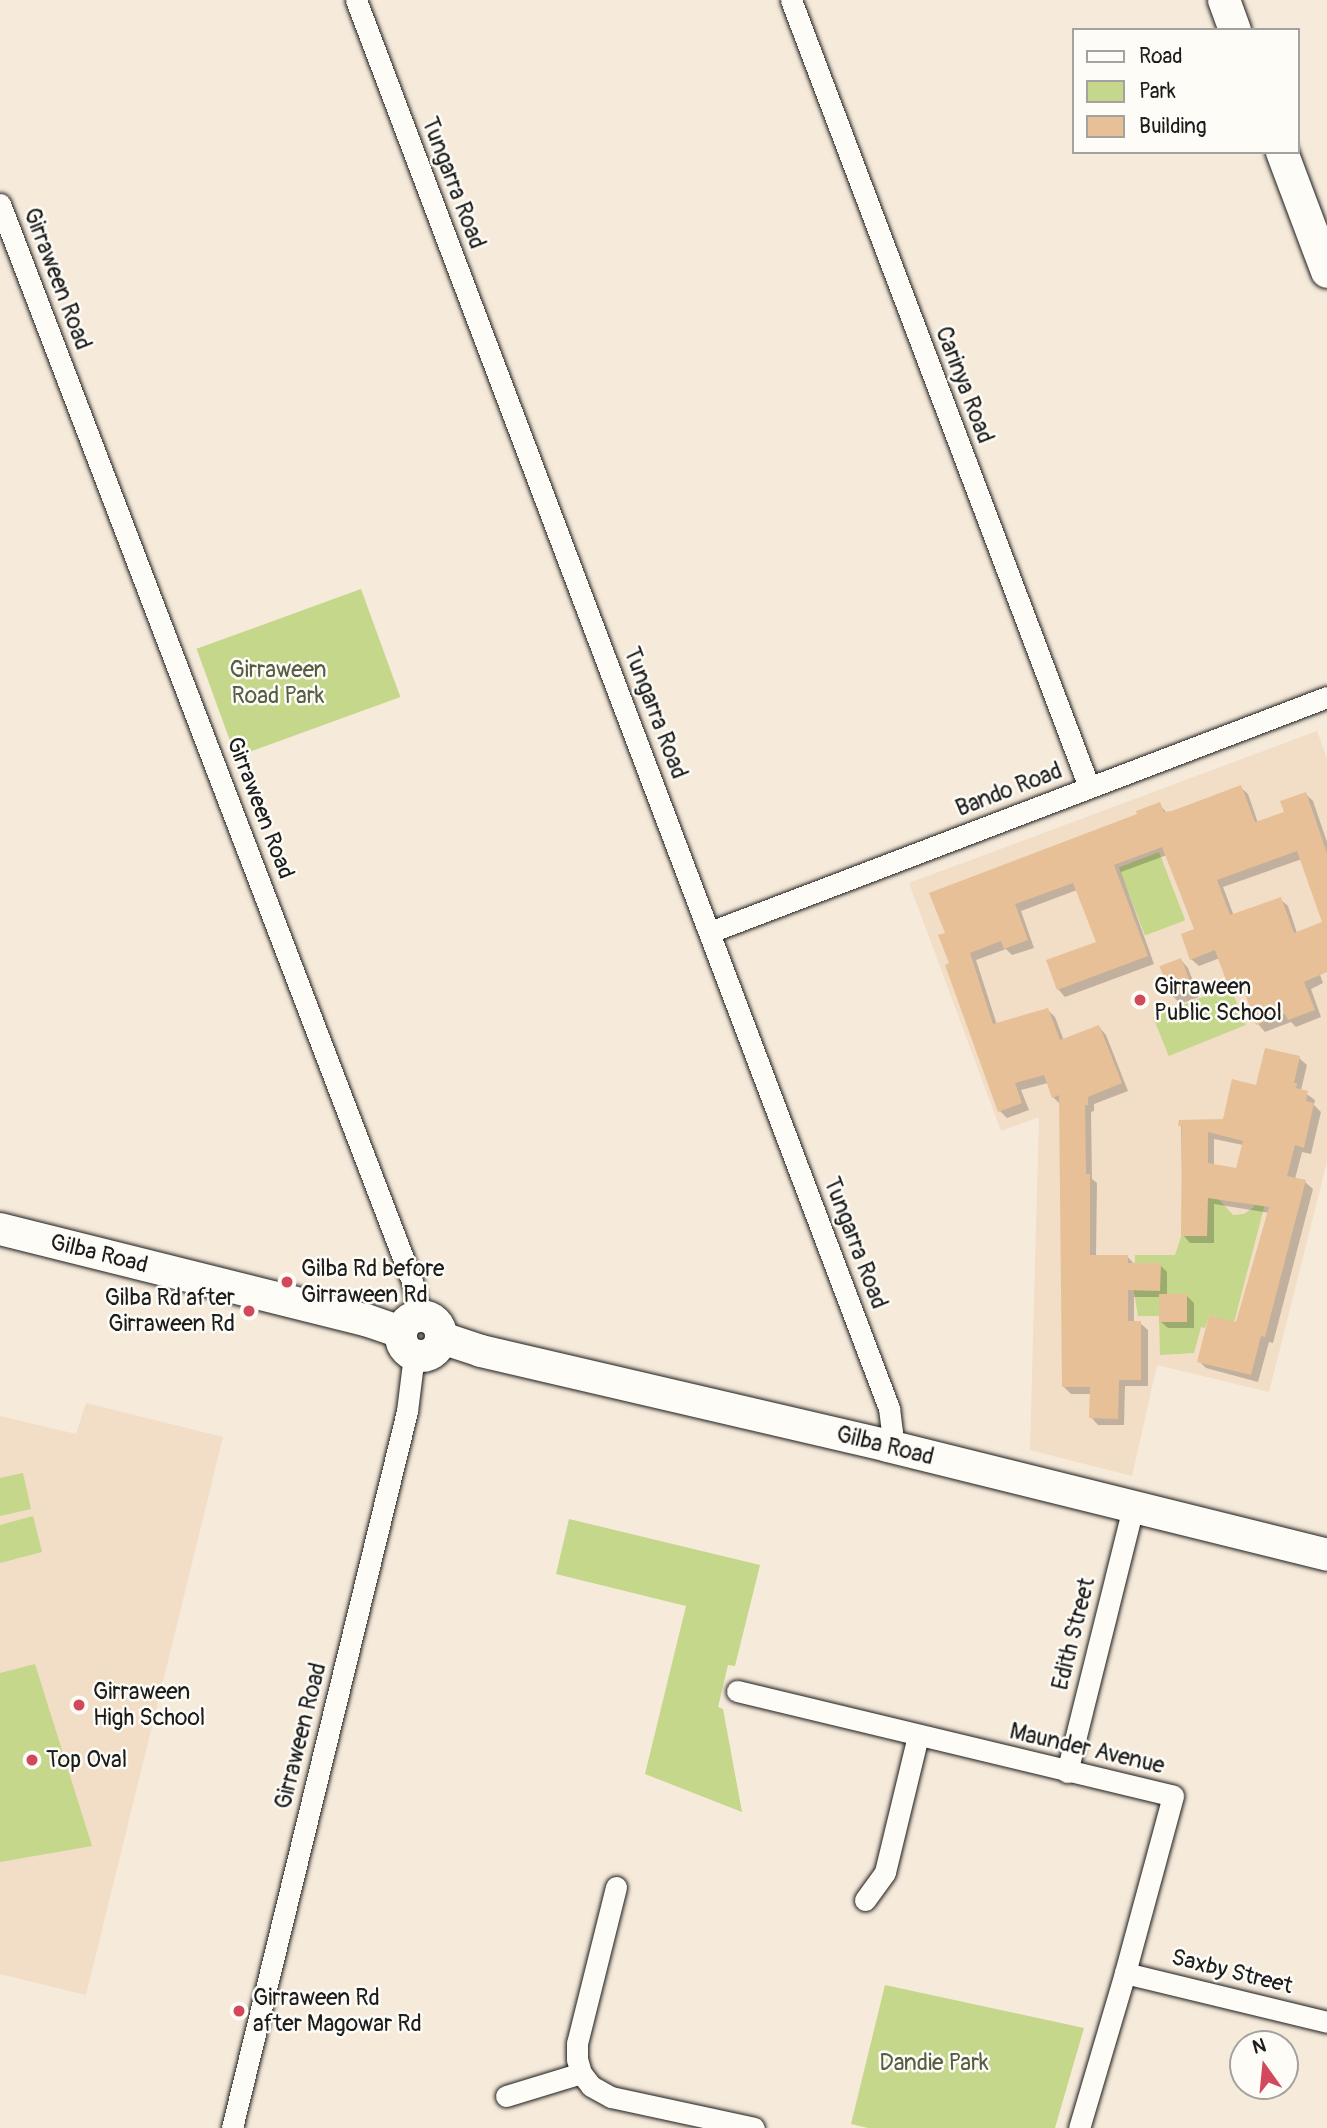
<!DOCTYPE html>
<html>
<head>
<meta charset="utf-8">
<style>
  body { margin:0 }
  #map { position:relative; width:1327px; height:2128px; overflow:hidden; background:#f6eada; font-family:Pangolin,sans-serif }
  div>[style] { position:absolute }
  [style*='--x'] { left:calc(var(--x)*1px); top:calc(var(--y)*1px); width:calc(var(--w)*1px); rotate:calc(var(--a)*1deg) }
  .built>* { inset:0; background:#f2ddc6 }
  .green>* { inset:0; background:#c4d78b; transform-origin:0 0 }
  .shadow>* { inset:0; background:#0003 }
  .building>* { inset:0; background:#e7c097; transform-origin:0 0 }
  .roads { filter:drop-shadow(0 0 2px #1c1c1c) drop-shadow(0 0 2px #1c1c1c) }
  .street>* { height:21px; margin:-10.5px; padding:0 10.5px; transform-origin:10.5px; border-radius:10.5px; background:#fdfcf7 }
  .secondary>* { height:32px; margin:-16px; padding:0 16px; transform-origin:16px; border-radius:16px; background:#fdfcf7 }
  .secondary>.ring { margin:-16px; padding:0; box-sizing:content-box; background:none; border:32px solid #fdfcf7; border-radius:50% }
  .dots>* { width:19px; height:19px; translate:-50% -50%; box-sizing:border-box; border:4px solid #fdfcf7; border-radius:50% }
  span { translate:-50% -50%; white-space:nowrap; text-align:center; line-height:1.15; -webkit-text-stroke:5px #fdfcf7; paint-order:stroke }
  .street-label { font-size:23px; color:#1c1c1c }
  .park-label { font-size:23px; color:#575d43 }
  .poi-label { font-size:23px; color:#1c1c1c }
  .left { translate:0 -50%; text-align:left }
  .right { translate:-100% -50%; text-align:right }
  .legend { position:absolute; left:1072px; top:28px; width:228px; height:126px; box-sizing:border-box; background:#fdfcf7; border:2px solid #a3a29f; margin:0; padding:9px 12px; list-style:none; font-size:21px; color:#1c1c1c }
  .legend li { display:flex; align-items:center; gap:14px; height:35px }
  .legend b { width:35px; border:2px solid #a3a29f }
  .north { position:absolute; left:1229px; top:2030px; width:70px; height:70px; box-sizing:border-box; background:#fdfcf7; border:2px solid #a3a29f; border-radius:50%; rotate:345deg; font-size:19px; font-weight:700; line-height:28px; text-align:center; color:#1c1c1c }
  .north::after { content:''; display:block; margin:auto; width:24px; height:32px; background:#d1495b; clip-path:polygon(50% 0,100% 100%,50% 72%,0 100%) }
</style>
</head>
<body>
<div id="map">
  <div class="built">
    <i style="clip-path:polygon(1317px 731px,1327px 758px,1327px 1162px,1269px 1392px,1157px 1365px,1132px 1476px,1030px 1450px,1039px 1117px,1001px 1131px,909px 883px)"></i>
    <i style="clip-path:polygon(86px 1403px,223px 1437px,86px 1995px,0 1974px,0 1416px,76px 1434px)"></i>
  </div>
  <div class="green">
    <i style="left:361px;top:589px;width:115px;height:175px;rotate:70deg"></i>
    <i style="left:1159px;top:852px;width:73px;height:43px;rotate:69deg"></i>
    <i style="left:1230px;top:986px;width:42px;height:83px;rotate:68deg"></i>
    <i style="clip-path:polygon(1259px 1172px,1272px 1177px,1231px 1334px,1217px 1317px,1209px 1315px,1205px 1328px,1201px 1327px,1194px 1353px,1160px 1355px,1159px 1316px,1138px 1316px,1134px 1292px,1135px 1255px,1175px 1255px,1181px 1237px,1183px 1177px,1216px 1196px,1233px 1215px,1244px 1214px,1254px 1207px)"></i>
    <i style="clip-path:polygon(23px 1473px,31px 1509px,0 1516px,0 1478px)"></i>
    <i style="clip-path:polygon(33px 1516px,42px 1552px,0 1563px,0 1525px)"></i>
    <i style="clip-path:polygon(569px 1519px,760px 1565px,735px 1666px,728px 1665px,718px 1707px,723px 1709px,742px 1812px,645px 1774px,686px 1606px,556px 1574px)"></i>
    <i style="clip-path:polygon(35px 1664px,92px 1846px,0 1862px,0 1673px)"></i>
    <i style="clip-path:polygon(885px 1985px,1084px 2028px,1055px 2128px,868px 2128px,851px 2124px)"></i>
  </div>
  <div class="shadow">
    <i style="clip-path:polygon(1240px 787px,1248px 794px,1258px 823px,1286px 813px,1306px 794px,1313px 801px,1327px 842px,1327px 931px,1302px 859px,1223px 887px,1234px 916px,1280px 899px,1288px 906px,1297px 933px,1327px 944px,1327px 966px,1318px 969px,1323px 983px,1311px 989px,1321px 1017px,1296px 1027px,1291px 1022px,1265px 1032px,1258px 1024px,1244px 987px,1236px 990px,1229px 982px,1220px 958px,1199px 966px,1191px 959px,1196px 930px,1167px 855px,1121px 872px,1154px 964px,1065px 997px,1058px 989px,1098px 943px,1077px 890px,1021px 911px,1034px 948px,1012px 955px,1006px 949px,976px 960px,997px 1025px,1048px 1010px,1055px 1017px,1064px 1041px,1099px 1027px,1106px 1035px,1128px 1091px,1094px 1104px,1094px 1111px,1091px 1112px,1092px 1179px,1097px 1183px,1096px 1256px,1127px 1256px,1135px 1265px,1160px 1265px,1167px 1272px,1167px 1295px,1186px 1295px,1194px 1303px,1194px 1328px,1168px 1328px,1160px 1321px,1160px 1297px,1134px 1297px,1134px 1323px,1140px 1323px,1148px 1330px,1148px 1386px,1125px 1386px,1124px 1425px,1098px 1425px,1091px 1417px,1091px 1394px,1071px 1394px,1063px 1386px,1061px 1105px,1053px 1097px,1048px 1083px,1021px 1090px,1029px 1110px,1007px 1118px,1000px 1111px,941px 936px,1159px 804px,1167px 813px)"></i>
    <i style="clip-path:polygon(1181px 960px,1188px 968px,1199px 997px,1180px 1004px,1173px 996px,1162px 967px)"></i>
    <i style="clip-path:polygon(evenodd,1299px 1058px,1307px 1065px,1301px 1090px,1315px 1100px,1314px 1105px,1321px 1112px,1311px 1154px,1302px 1152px,1295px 1179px,1305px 1182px,1313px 1189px,1273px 1343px,1269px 1342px,1258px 1382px,1206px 1368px,1199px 1361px,1237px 1324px,1270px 1213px,1214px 1204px,1214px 1243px,1190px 1243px,1183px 1235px,1181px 1121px,1224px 1121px,1258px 1087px,1299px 1058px,1214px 1139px,1243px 1145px,1237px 1170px,1214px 1166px,1214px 1139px)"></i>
  </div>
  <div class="building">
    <i style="clip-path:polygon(evenodd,1241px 785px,1255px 822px,1284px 812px,1280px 801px,1306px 792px,1327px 853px,1327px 972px,1304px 982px,1315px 1010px,1288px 1020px,1285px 1014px,1256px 1025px,1240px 979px,1227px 983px,1215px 950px,1190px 960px,1181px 934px,1194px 929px,1162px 847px,1114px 865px,1148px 956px,1057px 990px,1046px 960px,1096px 942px,1073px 883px,1015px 904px,1028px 940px,1004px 949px,1001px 941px,970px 953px,993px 1024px,1048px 1008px,1060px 1040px,1099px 1025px,1122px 1083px,1088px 1097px,1088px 1105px,1085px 1105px,1086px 1174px,1090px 1174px,1090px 1255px,1128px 1255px,1128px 1263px,1161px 1263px,1160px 1291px,1128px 1290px,1128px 1321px,1141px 1321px,1141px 1380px,1119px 1380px,1118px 1419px,1089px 1418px,1090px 1387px,1062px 1387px,1059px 1095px,1052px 1098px,1044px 1075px,1015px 1083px,1022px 1103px,998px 1112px,945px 965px,949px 963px,938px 935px,945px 933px,929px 893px,1137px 814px,1136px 811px,1160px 802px,1164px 812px,1172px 811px,1241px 785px,1297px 851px,1322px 922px,1294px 933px,1281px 897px,1230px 915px,1217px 880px,1297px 851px)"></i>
    <i style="left:1181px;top:958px;width:33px;height:23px;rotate:69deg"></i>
    <i style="clip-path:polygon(evenodd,1265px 1048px,1300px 1056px,1294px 1083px,1297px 1083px,1296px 1088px,1308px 1091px,1306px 1101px,1314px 1103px,1304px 1148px,1295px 1145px,1287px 1176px,1306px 1180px,1265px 1337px,1261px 1336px,1251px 1375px,1197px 1362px,1209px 1315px,1236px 1322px,1269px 1207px,1208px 1198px,1207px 1236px,1181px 1236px,1182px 1126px,1178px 1126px,1179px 1120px,1223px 1119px,1232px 1079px,1256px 1085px,1265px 1048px,1208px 1132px,1243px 1141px,1236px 1168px,1208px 1163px,1208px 1132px)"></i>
    <i style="left:1159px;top:1294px;width:28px;height:28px"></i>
  </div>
  <div class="roads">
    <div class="street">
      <i style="--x:356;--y:0;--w:1506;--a:69.27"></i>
      <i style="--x:889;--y:1408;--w:24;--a:83"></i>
      <i style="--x:892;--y:1432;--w:15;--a:106"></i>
      <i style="--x:791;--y:0;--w:842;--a:69.26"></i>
      <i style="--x:0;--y:204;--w:1153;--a:69.07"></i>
      <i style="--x:412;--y:1281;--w:36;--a:77"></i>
      <i style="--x:710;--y:932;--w:660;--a:-20.85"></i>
      <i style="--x:737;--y:1691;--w:448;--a:13.5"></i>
      <i style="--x:1173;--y:1796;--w:183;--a:105.2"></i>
      <i style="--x:1125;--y:1973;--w:162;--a:106.5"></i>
      <i style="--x:1067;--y:1772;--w:272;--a:-76"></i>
      <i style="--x:616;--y:1887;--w:161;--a:104"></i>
      <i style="--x:577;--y:2043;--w:16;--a:90"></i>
      <i style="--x:577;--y:2059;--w:15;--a:74"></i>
      <i style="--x:581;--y:2073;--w:16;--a:52"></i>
      <i style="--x:591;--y:2086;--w:23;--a:29"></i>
      <i style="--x:611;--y:2097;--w:146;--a:12.2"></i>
      <i style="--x:865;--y:1900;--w:34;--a:-54"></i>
      <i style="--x:885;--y:1872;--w:140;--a:-76.4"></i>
      <i style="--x:1125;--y:1973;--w:208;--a:13.6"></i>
      <i style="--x:506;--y:2096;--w:78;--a:-17"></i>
      <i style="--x:232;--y:2128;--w:738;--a:-76.28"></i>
      <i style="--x:407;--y:1411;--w:56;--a:-82.9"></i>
    </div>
    <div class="secondary">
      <i style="--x:1224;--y:0;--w:32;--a:70"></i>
      <i style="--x:1282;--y:152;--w:128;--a:69.4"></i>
      <i style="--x:0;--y:1229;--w:377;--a:14"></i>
      <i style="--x:366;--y:1320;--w:37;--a:19"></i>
      <i class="ring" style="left:401px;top:1316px;width:8px;height:8px"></i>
      <i style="--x:442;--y:1338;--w:41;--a:18.4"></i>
      <i style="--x:481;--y:1351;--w:418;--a:13.1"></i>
      <i style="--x:888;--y:1446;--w:452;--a:13.9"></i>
    </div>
  </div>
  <div class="dots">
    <i style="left:1140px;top:1000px;background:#d1495b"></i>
    <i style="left:287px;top:1282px;background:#d1495b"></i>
    <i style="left:249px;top:1311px;background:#d1495b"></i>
    <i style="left:79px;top:1705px;background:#d1495b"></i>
    <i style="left:32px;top:1760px;background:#d1495b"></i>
    <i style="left:239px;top:2011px;background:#d1495b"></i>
  </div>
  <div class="street-label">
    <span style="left:453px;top:183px;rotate:69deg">Tungarra Road</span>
    <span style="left:57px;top:279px;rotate:69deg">Girraween Road</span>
    <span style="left:964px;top:385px;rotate:69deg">Carinya Road</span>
    <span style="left:655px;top:713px;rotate:69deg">Tungarra Road</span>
    <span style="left:1009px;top:790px;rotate:-21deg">Bando Road</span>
    <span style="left:260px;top:808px;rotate:69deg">Girraween Road</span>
    <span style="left:855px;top:1243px;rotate:69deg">Tungarra Road</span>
    <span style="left:99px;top:1254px;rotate:14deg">Gilba Road</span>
    <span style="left:885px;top:1446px;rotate:14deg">Gilba Road</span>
    <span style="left:1074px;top:1634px;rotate:-76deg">Edith Street</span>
    <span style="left:301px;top:1736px;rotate:-76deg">Girraween Road</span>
    <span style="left:1087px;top:1749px;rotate:13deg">Maunder Avenue</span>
    <span style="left:1232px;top:1972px;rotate:14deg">Saxby Street</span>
  </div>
  <div class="park-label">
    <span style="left:278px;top:683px">Girraween<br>Road Park</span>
    <span style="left:934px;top:2063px">Dandie Park</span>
  </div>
  <div class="poi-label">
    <span class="left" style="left:1154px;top:1000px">Girraween<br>Public School</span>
    <span class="left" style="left:301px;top:1282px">Gilba Rd before<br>Girraween Rd</span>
    <span class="right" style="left:235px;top:1311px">Gilba Rd after<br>Girraween Rd</span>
    <span class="left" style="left:93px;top:1705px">Girraween<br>High School</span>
    <span class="left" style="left:46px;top:1760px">Top Oval</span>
    <span class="left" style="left:253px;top:2011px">Girraween Rd<br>after Magowar Rd</span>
  </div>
  <ul class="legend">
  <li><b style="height:9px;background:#fdfcf7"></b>Road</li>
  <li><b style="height:19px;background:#c4d78b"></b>Park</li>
  <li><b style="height:19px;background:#e7c097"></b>Building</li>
  </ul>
  <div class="north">N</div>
</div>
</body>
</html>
